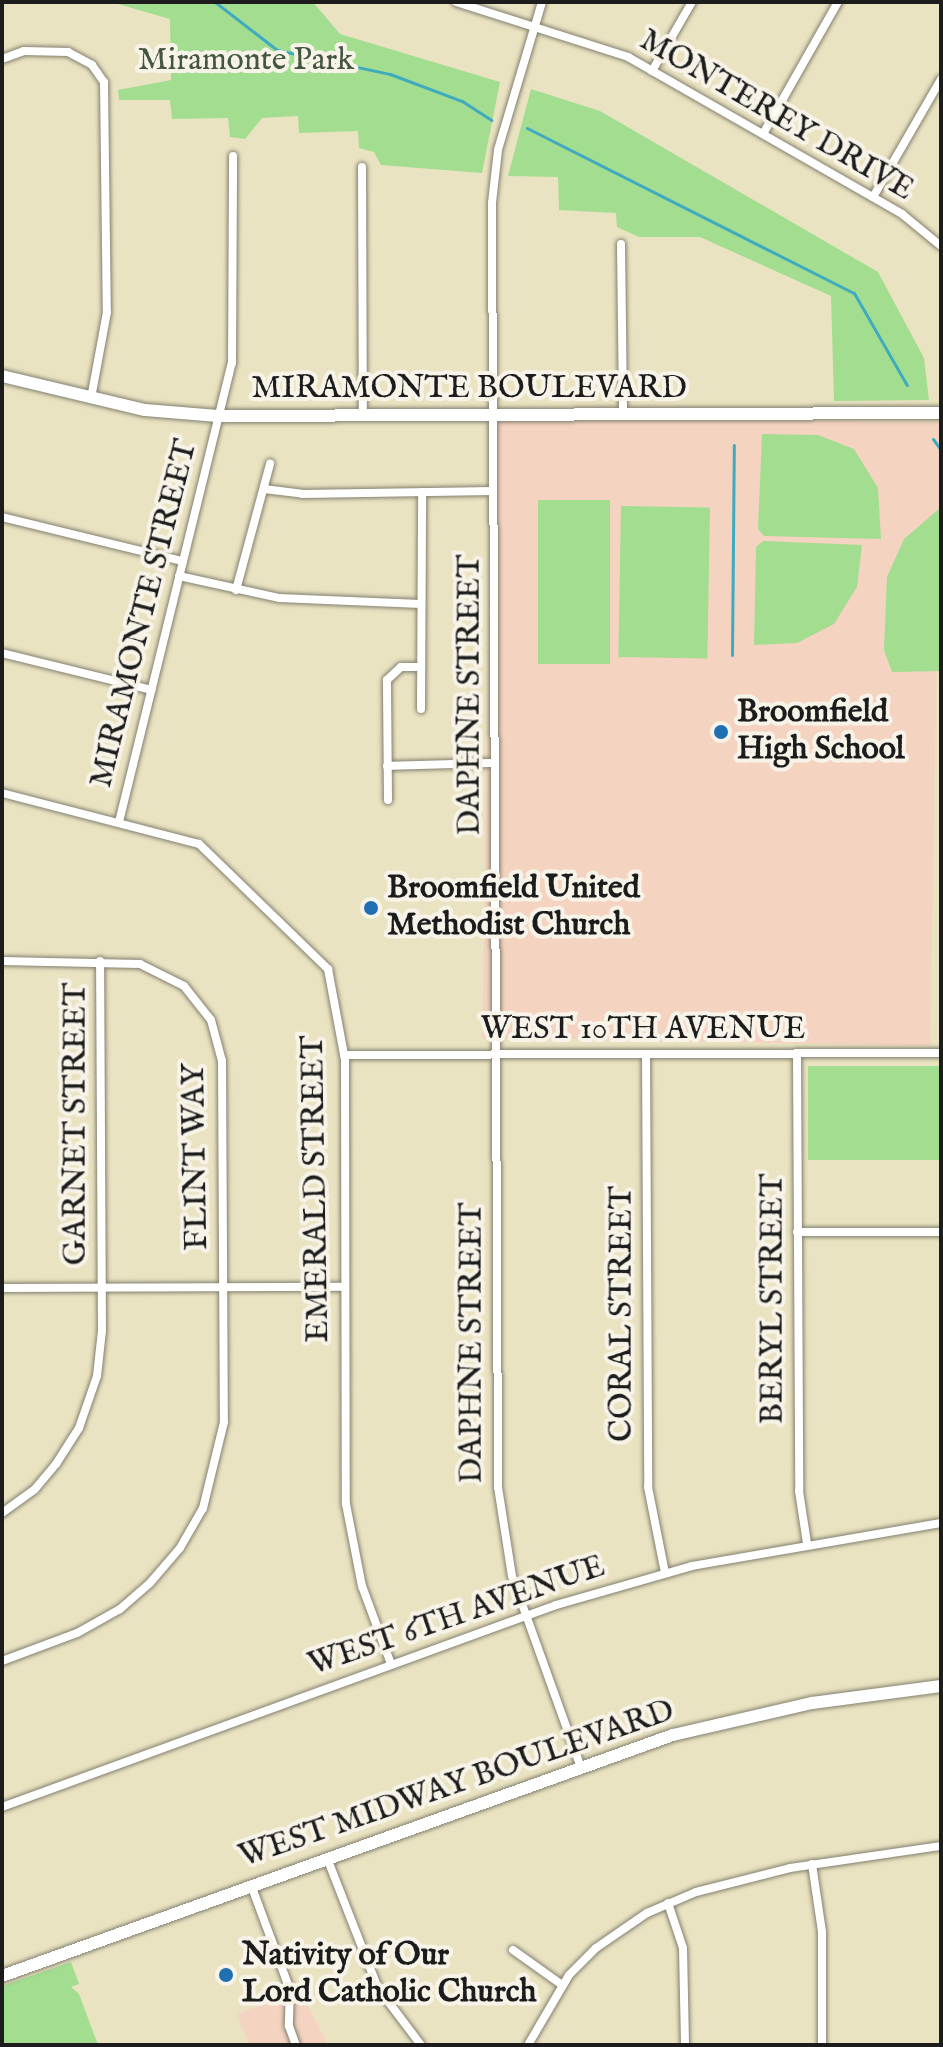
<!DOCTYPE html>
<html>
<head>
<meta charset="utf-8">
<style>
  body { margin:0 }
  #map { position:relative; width:943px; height:2047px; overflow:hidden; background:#eae3c2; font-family:"IM FELL English",serif }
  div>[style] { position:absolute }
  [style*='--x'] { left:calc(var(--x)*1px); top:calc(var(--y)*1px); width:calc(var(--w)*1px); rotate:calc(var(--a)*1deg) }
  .built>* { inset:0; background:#f5d3c1; transform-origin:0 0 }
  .green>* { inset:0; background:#a3dd90; transform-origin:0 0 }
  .stream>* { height:3px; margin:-1.5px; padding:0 1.5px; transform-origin:1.5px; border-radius:1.5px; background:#40abbf }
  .roads { filter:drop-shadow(0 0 2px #83806f) drop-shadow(0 0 2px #83806f) }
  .street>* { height:8px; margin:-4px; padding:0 4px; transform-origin:4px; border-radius:4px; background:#fff }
  .secondary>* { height:12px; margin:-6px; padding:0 6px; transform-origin:6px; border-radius:6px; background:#fff }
  .dots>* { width:22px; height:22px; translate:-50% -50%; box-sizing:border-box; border:4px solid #f7f3e8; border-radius:50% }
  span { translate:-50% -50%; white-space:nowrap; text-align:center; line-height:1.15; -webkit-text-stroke:8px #f7f3e8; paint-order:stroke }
  .park-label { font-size:32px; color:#44563f }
  .street-label { font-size:32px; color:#1c1c1c }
  .poi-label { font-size:32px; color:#1c1c1c; font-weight:700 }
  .left { translate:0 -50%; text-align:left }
  .frame { position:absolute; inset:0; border:4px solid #1c1c1c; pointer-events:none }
</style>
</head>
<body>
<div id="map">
  <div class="built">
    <i style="left:493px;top:415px;width:448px;height:623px;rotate:1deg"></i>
    <i style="clip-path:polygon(300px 1990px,328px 2045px,249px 2045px,237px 2014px)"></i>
  </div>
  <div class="green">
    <i style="clip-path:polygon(111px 2px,313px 2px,340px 34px,500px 82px,482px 173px,381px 165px,374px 152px,359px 148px,358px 131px,299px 133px,298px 116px,262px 118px,245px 139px,230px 137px,228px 118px,172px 119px,170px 100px,119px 100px,118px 90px,171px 80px,170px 19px)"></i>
    <i style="clip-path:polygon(531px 89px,600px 111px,878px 272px,924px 358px,929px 400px,834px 401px,831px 296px,700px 237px,639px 237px,617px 227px,616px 213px,559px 210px,558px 177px,508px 176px)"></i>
    <i style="clip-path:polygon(762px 434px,818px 435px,854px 449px,878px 488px,881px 539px,764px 536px,758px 529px)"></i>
    <i style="left:538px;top:500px;width:72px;height:164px"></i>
    <i style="left:621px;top:506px;width:89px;height:151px;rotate:1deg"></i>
    <i style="clip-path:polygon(941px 507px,941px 671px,892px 672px,884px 650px,887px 577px,904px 539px)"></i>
    <i style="clip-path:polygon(763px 541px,862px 545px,857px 587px,834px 624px,797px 643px,754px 645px,756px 547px)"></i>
    <i style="left:941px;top:1066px;width:94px;height:133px;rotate:90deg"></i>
    <i style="clip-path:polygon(71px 1962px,79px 1984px,71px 1987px,79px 1994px,98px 2045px,2px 2045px,2px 1986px)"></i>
  </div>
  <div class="stream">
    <i style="--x:215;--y:2;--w:78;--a:37.7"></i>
    <i style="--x:277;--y:50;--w:116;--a:12"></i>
    <i style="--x:390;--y:74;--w:77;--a:20.6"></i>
    <i style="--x:462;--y:101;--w:35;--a:33"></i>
    <i style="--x:527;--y:128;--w:366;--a:26.8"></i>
    <i style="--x:854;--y:293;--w:106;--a:60.1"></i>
    <i style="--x:933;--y:439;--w:14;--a:54"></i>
    <i style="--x:732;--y:655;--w:210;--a:-89.5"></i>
  </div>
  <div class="roads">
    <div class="street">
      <i style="--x:456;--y:2;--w:181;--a:17.7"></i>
      <i style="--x:628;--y:57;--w:316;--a:29.8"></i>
      <i style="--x:902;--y:214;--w:50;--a:39.4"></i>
      <i style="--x:542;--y:2;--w:154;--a:106.6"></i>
      <i style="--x:498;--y:150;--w:53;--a:96.5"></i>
      <i style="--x:492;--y:203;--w:1284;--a:89.73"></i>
      <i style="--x:498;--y:1487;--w:90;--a:81.1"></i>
      <i style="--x:512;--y:1576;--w:201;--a:70.2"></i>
      <i style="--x:2;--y:59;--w:23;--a:-20"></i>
      <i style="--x:24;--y:51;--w:44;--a:1.3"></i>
      <i style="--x:68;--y:52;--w:27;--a:28"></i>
      <i style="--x:92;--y:65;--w:21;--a:55"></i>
      <i style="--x:104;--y:82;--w:230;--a:89.3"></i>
      <i style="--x:107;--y:312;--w:87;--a:100.5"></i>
      <i style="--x:652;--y:71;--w:80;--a:-59.9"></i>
      <i style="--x:763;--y:134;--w:152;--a:-60.4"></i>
      <i style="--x:362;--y:167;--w:248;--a:89.8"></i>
      <i style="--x:873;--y:197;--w:136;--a:-60"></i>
      <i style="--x:621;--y:244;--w:170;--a:89.3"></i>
      <i style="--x:264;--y:489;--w:38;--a:7"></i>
      <i style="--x:302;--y:494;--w:191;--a:-0.9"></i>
      <i style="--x:2;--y:517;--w:185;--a:13.7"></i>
      <i style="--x:179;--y:576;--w:102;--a:12.4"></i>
      <i style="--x:279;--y:598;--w:142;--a:2.4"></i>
      <i style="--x:236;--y:590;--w:131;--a:-74.9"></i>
      <i style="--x:2;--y:653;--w:154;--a:13.9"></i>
      <i style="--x:421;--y:709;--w:217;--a:-89.7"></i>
      <i style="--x:387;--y:766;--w:108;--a:-1.6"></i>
      <i style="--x:2;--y:793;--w:203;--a:14.5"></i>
      <i style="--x:199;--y:844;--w:180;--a:44.1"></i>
      <i style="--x:328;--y:969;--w:93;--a:79.4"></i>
      <i style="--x:345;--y:1060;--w:444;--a:89.9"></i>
      <i style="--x:346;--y:1504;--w:84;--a:79"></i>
      <i style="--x:362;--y:1586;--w:83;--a:69.6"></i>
      <i style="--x:388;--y:800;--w:120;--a:-90.5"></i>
      <i style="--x:387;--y:680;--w:19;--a:-43"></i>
      <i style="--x:401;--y:667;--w:20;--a:0"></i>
      <i style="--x:119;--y:822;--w:473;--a:-76.2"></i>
      <i style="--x:232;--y:363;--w:207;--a:-89.7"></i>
      <i style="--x:2;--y:961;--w:138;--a:1.2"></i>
      <i style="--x:140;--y:964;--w:49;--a:26.6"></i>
      <i style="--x:184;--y:986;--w:43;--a:51.5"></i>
      <i style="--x:211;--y:1020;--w:42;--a:75"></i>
      <i style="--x:222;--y:1061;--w:361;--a:89.7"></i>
      <i style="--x:224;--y:1422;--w:89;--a:103.7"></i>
      <i style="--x:203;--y:1508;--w:46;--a:119.9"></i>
      <i style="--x:180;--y:1548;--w:46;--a:130.6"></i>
      <i style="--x:150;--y:1583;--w:40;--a:139"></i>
      <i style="--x:120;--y:1609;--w:49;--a:150.8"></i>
      <i style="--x:77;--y:1633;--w:80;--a:159.5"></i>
      <i style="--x:797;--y:1053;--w:438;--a:89.7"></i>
      <i style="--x:799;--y:1491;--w:53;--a:81.3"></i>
      <i style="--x:646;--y:1054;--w:433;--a:89.7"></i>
      <i style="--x:648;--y:1487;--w:88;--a:78.8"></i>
      <i style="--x:344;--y:1055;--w:597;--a:-0.19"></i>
      <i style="--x:797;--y:1232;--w:144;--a:0"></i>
      <i style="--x:2;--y:1288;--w:343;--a:-0.2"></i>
      <i style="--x:2;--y:1513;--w:41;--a:-36"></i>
      <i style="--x:35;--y:1489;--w:33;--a:-50"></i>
      <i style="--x:56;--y:1464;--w:43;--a:-57.4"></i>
      <i style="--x:79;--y:1428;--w:55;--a:-70.9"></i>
      <i style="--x:97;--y:1376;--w:45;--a:-83.7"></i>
      <i style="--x:102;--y:1331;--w:370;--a:-90.3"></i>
      <i style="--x:2;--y:1807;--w:590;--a:-20.03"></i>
      <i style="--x:556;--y:1605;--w:141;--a:-16"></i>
      <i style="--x:692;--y:1566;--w:253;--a:-9.8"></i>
      <i style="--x:327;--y:1858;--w:140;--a:68.6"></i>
      <i style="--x:378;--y:1988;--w:71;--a:53"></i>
      <i style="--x:812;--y:1864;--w:69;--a:81.6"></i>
      <i style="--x:822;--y:1932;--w:113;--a:90"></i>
      <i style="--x:251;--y:1885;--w:112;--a:69.6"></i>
      <i style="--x:290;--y:1990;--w:36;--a:92"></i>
      <i style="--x:289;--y:2026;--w:20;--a:70"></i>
      <i style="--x:668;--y:1903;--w:47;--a:71.6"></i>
      <i style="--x:683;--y:1948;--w:97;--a:88.8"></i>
      <i style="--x:513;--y:1950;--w:60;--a:35.5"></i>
      <i style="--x:528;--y:2045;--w:81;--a:-59.6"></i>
      <i style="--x:569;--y:1975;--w:38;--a:-45"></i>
      <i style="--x:596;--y:1948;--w:62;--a:-34.5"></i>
      <i style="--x:647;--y:1913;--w:53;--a:-23.2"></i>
      <i style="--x:696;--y:1892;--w:97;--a:-14.3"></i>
      <i style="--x:790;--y:1868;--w:153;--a:-8.3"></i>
    </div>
    <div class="secondary">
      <i style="--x:2;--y:376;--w:147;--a:13.4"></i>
      <i style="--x:145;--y:410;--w:73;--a:4.7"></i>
      <i style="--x:218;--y:416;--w:723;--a:-0.24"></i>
      <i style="--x:2;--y:1976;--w:713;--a:-19.76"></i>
      <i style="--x:673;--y:1735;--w:143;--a:-13"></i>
      <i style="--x:812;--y:1703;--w:130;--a:-7.5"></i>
    </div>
  </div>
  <div class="dots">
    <i style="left:721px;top:732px;background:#1f6fb2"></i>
    <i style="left:371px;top:908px;background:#1f6fb2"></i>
    <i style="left:226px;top:1975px;background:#1f6fb2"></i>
  </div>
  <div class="park-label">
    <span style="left:246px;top:61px">Miramonte Park</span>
  </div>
  <div class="street-label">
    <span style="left:776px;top:116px;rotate:30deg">MONTEREY DRIVE</span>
    <span style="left:469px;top:389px">MIRAMONTE BOULEVARD</span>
    <span style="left:145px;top:614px;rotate:-76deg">MIRAMONTE STREET</span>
    <span style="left:471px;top:695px;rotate:-90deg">DAPHNE STREET</span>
    <span style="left:643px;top:1030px">WEST 10TH AVENUE</span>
    <span style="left:77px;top:1124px;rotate:-90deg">GARNET STREET</span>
    <span style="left:197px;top:1157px;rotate:-91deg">FLINT WAY</span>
    <span style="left:317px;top:1189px;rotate:-91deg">EMERALD STREET</span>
    <span style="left:774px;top:1299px;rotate:-90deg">BERYL STREET</span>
    <span style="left:623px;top:1314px;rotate:-90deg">CORAL STREET</span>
    <span style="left:473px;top:1343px;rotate:-90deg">DAPHNE STREET</span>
    <span style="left:457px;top:1617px;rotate:-19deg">WEST 6TH AVENUE</span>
    <span style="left:457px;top:1785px;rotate:-19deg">WEST MIDWAY BOULEVARD</span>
  </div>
  <div class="poi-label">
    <span class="left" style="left:737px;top:732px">Broomfield<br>High School</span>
    <span class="left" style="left:387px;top:908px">Broomfield United<br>Methodist Church</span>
    <span class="left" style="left:242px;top:1975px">Nativity of Our<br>Lord Catholic Church</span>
  </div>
  <div class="frame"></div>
</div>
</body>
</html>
